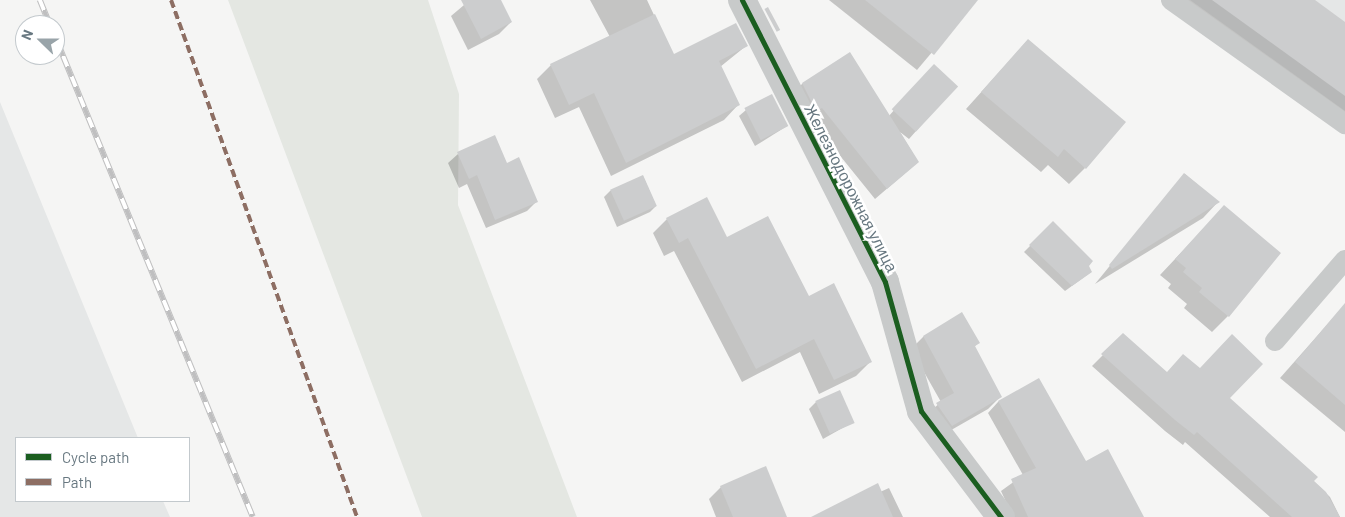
<!DOCTYPE html>
<html>
<head>
<meta charset="utf-8">
<style>
  body { margin:0 }
  #map { position:relative; width:1345px; height:517px; overflow:hidden; background:#f5f5f4; font-family:Barlow,sans-serif }
  div>[style] { position:absolute }
  [style*='--x'] { left:calc(var(--x)*1px); top:calc(var(--y)*1px); width:calc(var(--w)*1px); rotate:calc(var(--a)*1deg) }
  .built>* { inset:0; background:#e5e7e7 }
  .green>* { inset:0; background:#e4e7e2 }
  .shadow>* { inset:0; background:#0003 }
  .building>* { inset:0; background:#cccdce; transform-origin:0 0 }
  .service>* { height:20px; margin:-10px; padding:0 10px; transform-origin:10px; border-radius:10px; background:#c8caca }
  .minor>* { height:28px; margin:-14px; padding:0 14px; transform-origin:14px; border-radius:14px; background:#c8caca }
  .rail>* { height:5.5px; margin-top:-2.75px; transform-origin:0; background:repeating-linear-gradient(90deg,#fff 0 11px,#bfbfc0 0 22px); box-sizing:border-box; border-block:1px solid #bfbfc0 }
  .quiet>* { height:4px; margin-top:-2px; transform-origin:0; background:repeating-linear-gradient(90deg,#8d6e63 0 8px,transparent 0 12px) }
  .cycleway>* { height:5px; margin:-2.5px; padding:0 2.5px; transform-origin:2.5px; border-radius:2.5px; background:#1b5e20 }
  span { translate:-50% -50%; white-space:nowrap; text-align:center; line-height:1.15; -webkit-text-stroke:5px #fff; paint-order:stroke }
  .street-label { font-size:16px; color:#687881 }
  .legend { position:absolute; left:15px; top:437px; width:175px; height:65px; box-sizing:border-box; background:#fff; border:1px solid #c3c9cd; margin:0; padding:6px 9px; list-style:none; font-size:15px; color:#687881 }
  .legend li { display:flex; align-items:center; gap:10px; height:25px }
  .legend b { width:25px; border:1px solid #c3c9cd }
  .north { position:absolute; left:15px; top:15px; width:50px; height:50px; box-sizing:border-box; background:#fff; border:1px solid #c3c9cd; border-radius:50%; rotate:292deg; font-size:14px; font-weight:700; line-height:20px; text-align:center; color:#687881 }
  .north::after { content:''; display:block; margin:auto; width:18px; height:22px; background:#99a4a9; clip-path:polygon(50% 0,100% 100%,50% 72%,0 100%) }
</style>
</head>
<body>
<div id="map">
  <div class="built">
    <i style="clip-path:polygon(1190px 0,1345px 0,1345px 111px)"></i>
    <i style="clip-path:polygon(0 102px,138px 438px,16px 438px,16px 501px,163px 501px,170px 517px,0 517px)"></i>
  </div>
  <div class="green">
    <i style="clip-path:polygon(228px 0,428px 0,459px 94px,458px 205px,577px 517px,422px 517px)"></i>
  </div>
  <div class="shadow">
    <i style="clip-path:polygon(470px 0,500px 0,511px 22px,499px 34px,468px 50px,451px 16px)"></i>
    <i style="clip-path:polygon(590px 0,647px 0,673px 56px,746px 46px,720px 67px,738px 105px,724px 120px,611px 176px,579px 107px,555px 118px,537px 79px,551px 65px,610px 37px)"></i>
    <i style="clip-path:polygon(829px 0,976px 0,917px 70px)"></i>
    <i style="clip-path:polygon(1168px 0,1313px 0,1345px 23px,1345px 127px)"></i>
    <i style="clip-path:polygon(1028px 40px,1085px 168px,1069px 184px,1048px 165px,1041px 172px,966px 109px)"></i>
    <i style="clip-path:polygon(850px 54px,888px 117px,928px 72px,956px 86px,909px 139px,900px 132px,918px 162px,875px 199px,791px 95px,802px 84px)"></i>
    <i style="clip-path:polygon(746px 110px,787px 126px,755px 146px,739px 116px)"></i>
    <i style="clip-path:polygon(458px 154px,506px 164px,537px 201px,527px 211px,486px 228px,467px 184px,459px 188px,448px 163px)"></i>
    <i style="clip-path:polygon(1185px 174px,1218px 202px,1203px 218px,1095px 284px)"></i>
    <i style="clip-path:polygon(643px 176px,656px 206px,650px 212px,617px 227px,604px 197px,610px 191px)"></i>
    <i style="clip-path:polygon(1224px 207px,1228px 316px,1212px 332px,1184px 308px,1187px 304px,1168px 288px,1171px 284px,1160px 275px)"></i>
    <i style="clip-path:polygon(667px 219px,727px 239px,870px 362px,856px 376px,819px 394px,800px 352px,742px 382px,674px 251px,664px 256px,653px 233px)"></i>
    <i style="clip-path:polygon(1053px 223px,1091px 272px,1065px 291px,1024px 252px)"></i>
    <i style="clip-path:polygon(1342px 308px,1345px 310px,1345px 432px,1280px 378px)"></i>
    <i style="clip-path:polygon(962px 314px,978px 343px,974px 347px,1000px 397px,988px 409px,939px 437px,925px 416px,941px 402px,911px 349px,923px 337px)"></i>
    <i style="clip-path:polygon(1123px 335px,1166px 373px,1228px 398px,1330px 497px,1340px 517px,1270px 517px,1185px 442px,1183px 445px,1165px 431px,1092px 366px)"></i>
    <i style="clip-path:polygon(1038px 380px,1085px 463px,1142px 517px,1013px 517px,1001px 491px,1023px 475px,988px 413px,998px 402px)"></i>
    <i style="clip-path:polygon(816px 402px,853px 422px,823px 439px,809px 409px)"></i>
    <i style="clip-path:polygon(721px 487px,747px 517px,716px 517px,709px 499px)"></i>
    <i style="clip-path:polygon(889px 488px,903px 517px,816px 517px,880px 492px)"></i>
  </div>
  <div class="building">
    <i style="clip-path:polygon(461px 0,501px 0,512px 22px,481px 39px)"></i>
    <i style="clip-path:polygon(865px 0,978px 0,934px 55px)"></i>
    <i style="clip-path:polygon(1212px 0,1315px 0,1345px 22px,1345px 96px)"></i>
    <i style="left:768px;top:7px;width:26px;height:4px;rotate:62deg"></i>
    <i style="clip-path:polygon(655px 14px,674px 54px,736px 23px,748px 46px,719px 61px,740px 105px,626px 163px,594px 93px,569px 105px,550px 64px)"></i>
    <i style="clip-path:polygon(1028px 39px,1126px 122px,1086px 169px,1064px 149px,1058px 157px,981px 92px)"></i>
    <i style="clip-path:polygon(850px 52px,919px 162px,887px 189px,822px 108px,816px 111px,802px 83px)"></i>
    <i style="left:934px;top:64px;width:33px;height:62px;rotate:43deg"></i>
    <i style="left:772px;top:94px;width:36px;height:31px;rotate:63deg"></i>
    <i style="clip-path:polygon(495px 135px,507px 163px,519px 157px,538px 202px,495px 220px,477px 175px,469px 179px,457px 152px)"></i>
    <i style="clip-path:polygon(1184px 173px,1220px 202px,1112px 269px,1109px 265px)"></i>
    <i style="left:643px;top:175px;width:34px;height:36px;rotate:66deg"></i>
    <i style="clip-path:polygon(707px 197px,727px 237px,768px 216px,809px 296px,834px 283px,872px 362px,834px 380px,814px 339px,756px 369px,688px 238px,679px 243px,666px 218px)"></i>
    <i style="clip-path:polygon(1224px 205px,1281px 253px,1229px 317px,1199px 292px,1202px 288px,1183px 272px,1186px 268px,1175px 259px)"></i>
    <i style="clip-path:polygon(1053px 221px,1093px 261px,1089px 266px,1092px 272px,1072px 286px,1029px 245px)"></i>
    <i style="clip-path:polygon(1345px 303px,1345px 405px,1295px 362px)"></i>
    <i style="clip-path:polygon(962px 312px,980px 343px,975px 346px,1002px 397px,952px 426px,936px 403px,954px 393px,923px 336px)"></i>
    <i style="clip-path:polygon(1123px 333px,1167px 372px,1183px 354px,1200px 368px,1232px 334px,1263px 364px,1230px 398px,1318px 477px,1314px 481px,1326px 492px,1340px 517px,1292px 517px,1197px 432px,1194px 435px,1175px 420px,1101px 354px)"></i>
    <i style="clip-path:polygon(1039px 378px,1086px 461px,1108px 449px,1144px 517px,1028px 517px,1011px 479px,1036px 468px,998px 401px)"></i>
    <i style="left:840px;top:390px;width:36px;height:27px;rotate:66deg"></i>
    <i style="clip-path:polygon(766px 466px,787px 517px,733px 517px,720px 486px)"></i>
    <i style="clip-path:polygon(878px 483px,893px 517px,811px 517px)"></i>
  </div>
  <div class="service">
    <i style="--x:1171;--y:0;--w:214;--a:35.5"></i>
    <i style="--x:1275;--y:341;--w:107;--a:-49.2"></i>
  </div>
  <div class="minor">
    <i style="--x:742;--y:0;--w:316;--a:63.1"></i>
    <i style="--x:885;--y:282;--w:134;--a:74.4"></i>
    <i style="--x:921;--y:411;--w:133;--a:53"></i>
  </div>
  <div class="rail">
    <i style="--x:40;--y:0;--w:27;--a:68"></i>
    <i style="--x:55;--y:36;--w:520;--a:67.63"></i>
  </div>
  <div class="quiet">
    <i style="--x:171;--y:0;--w:549;--a:70.21"></i>
  </div>
  <div class="cycleway">
    <i style="--x:742;--y:0;--w:316;--a:63.1"></i>
    <i style="--x:885;--y:282;--w:134;--a:74.4"></i>
    <i style="--x:921;--y:411;--w:133;--a:53"></i>
  </div>
  <div class="street-label">
    <span style="left:851px;top:188px;rotate:63deg">Железнодорожная улица</span>
  </div>
  <ul class="legend">
  <li><b style="height:6px;background:#1b5e20"></b>Cycle path</li>
  <li><b style="height:6px;background:#8d6e63"></b>Path</li>
  </ul>
  <div class="north">N</div>
</div>
</body>
</html>
